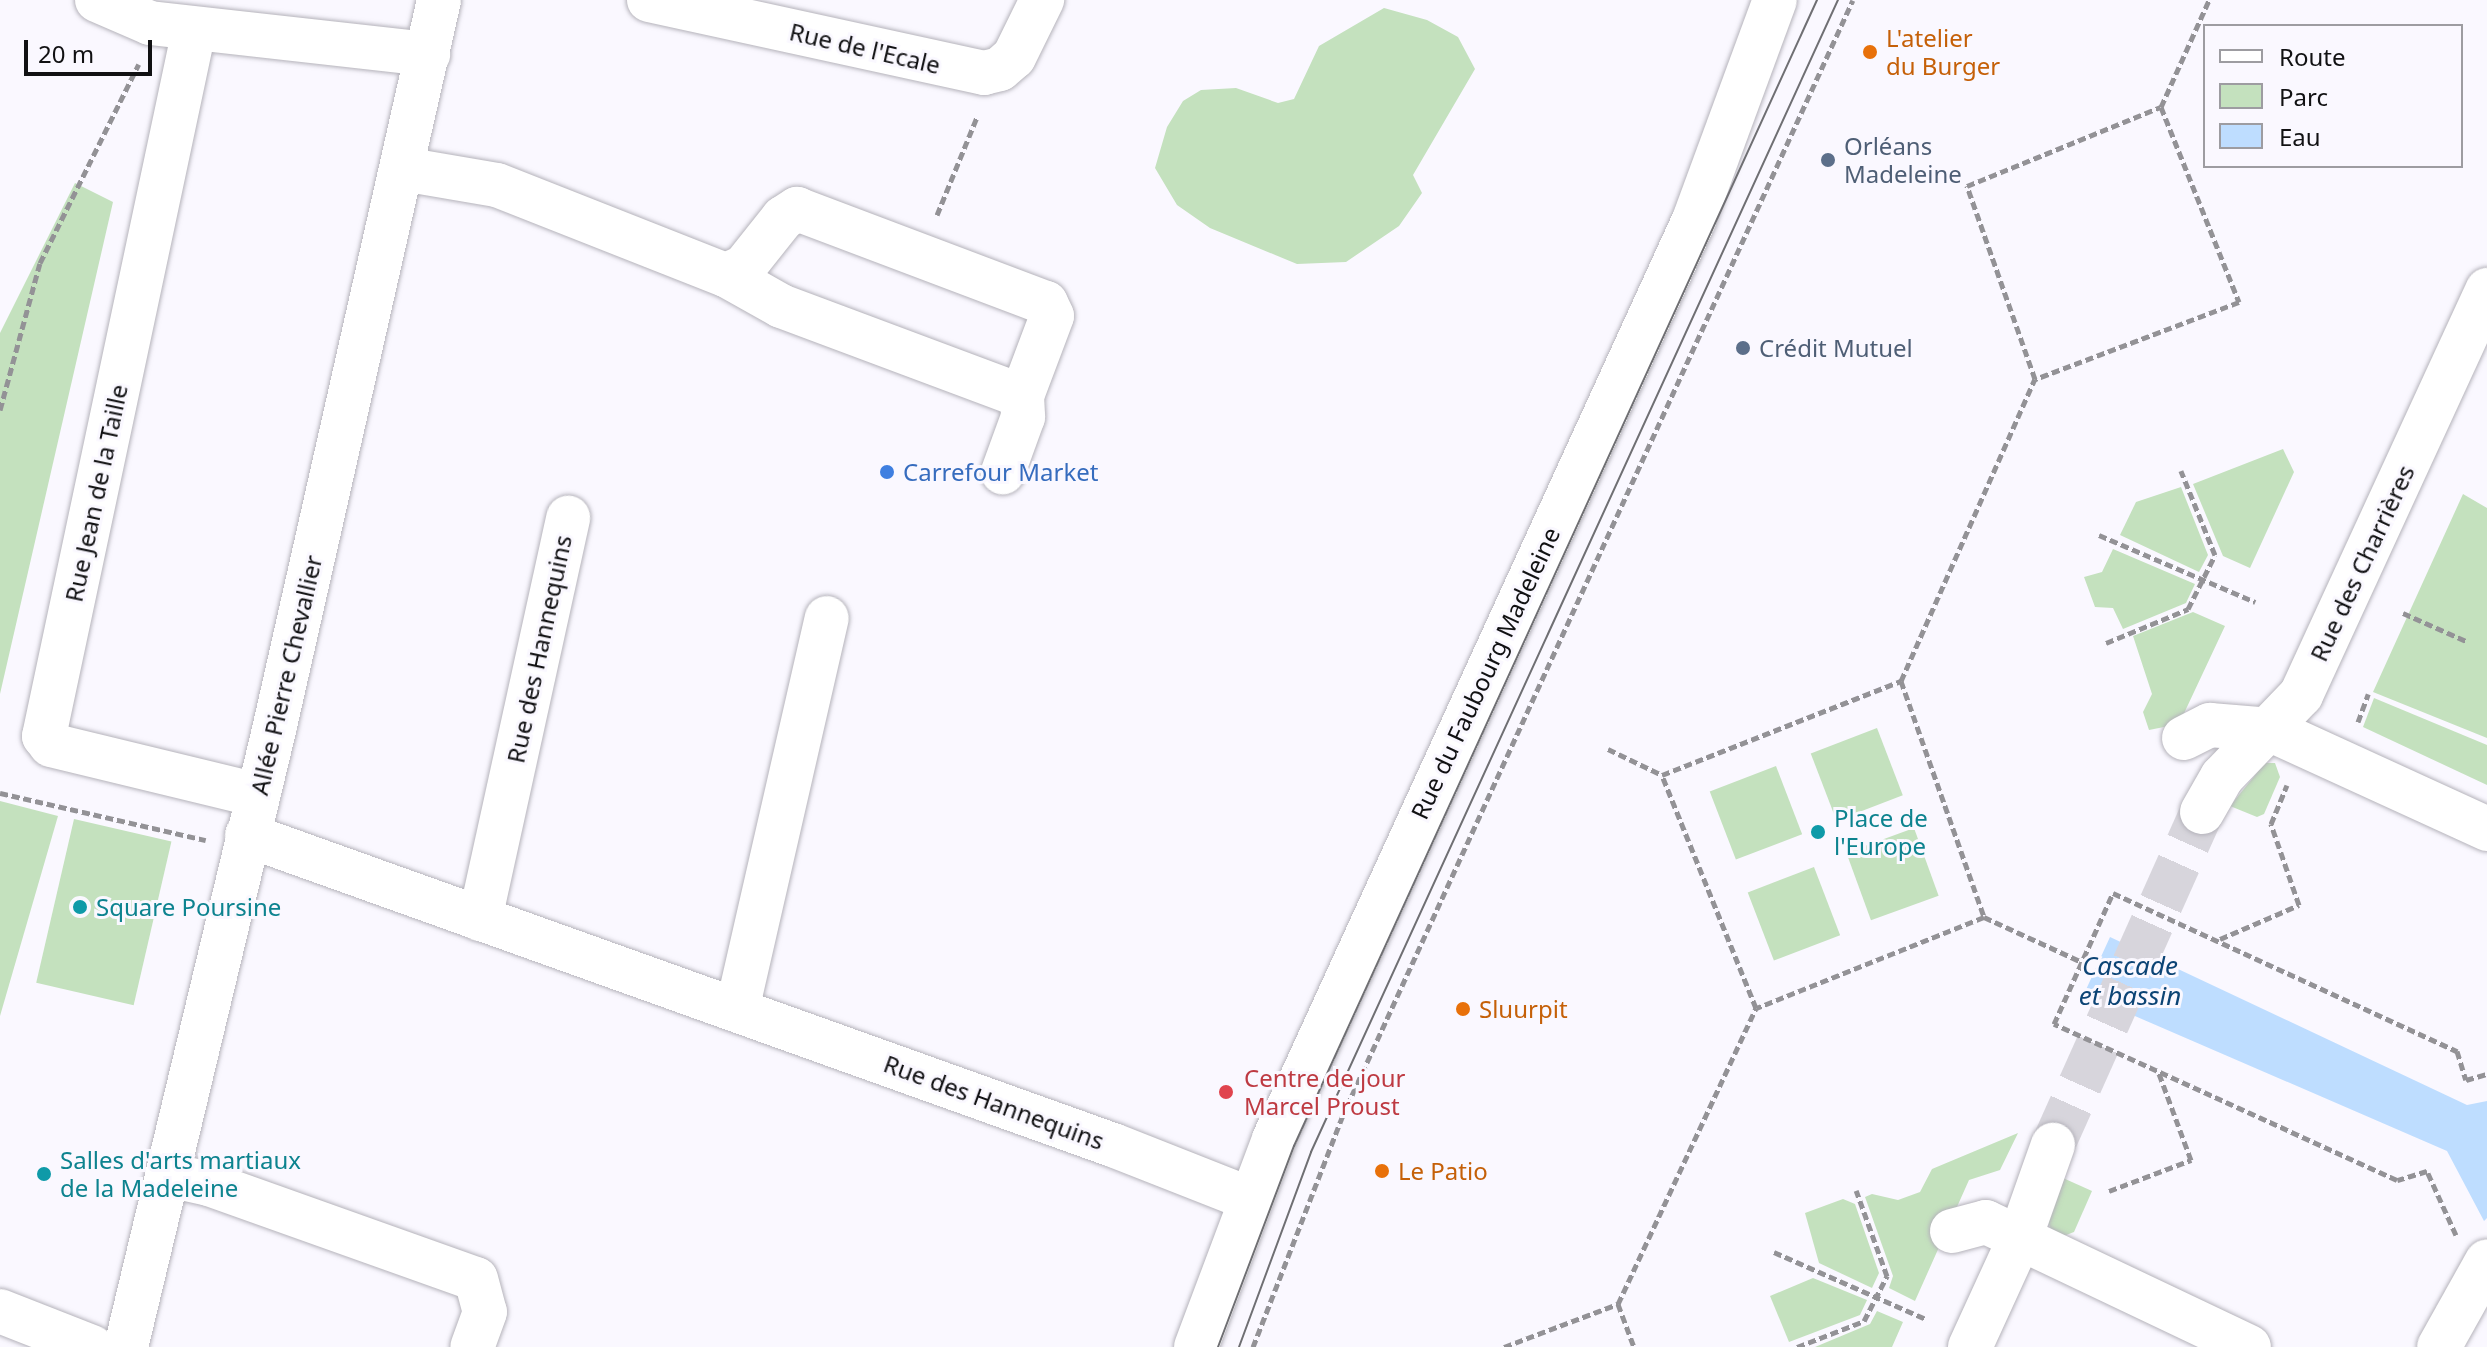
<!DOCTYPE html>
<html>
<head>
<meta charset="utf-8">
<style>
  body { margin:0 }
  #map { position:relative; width:2487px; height:1347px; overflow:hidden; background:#faf8ff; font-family:"Noto Sans",sans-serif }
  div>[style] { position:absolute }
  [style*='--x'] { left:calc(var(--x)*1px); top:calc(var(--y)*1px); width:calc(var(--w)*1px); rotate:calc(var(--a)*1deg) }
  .green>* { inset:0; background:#c4e1be; transform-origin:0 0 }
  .water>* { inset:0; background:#beddff }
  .minor-tunnel>* { height:44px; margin-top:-22px; transform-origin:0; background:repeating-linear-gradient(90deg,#d7d5dc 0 44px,transparent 0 66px) }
  .path>* { height:5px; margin-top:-2.5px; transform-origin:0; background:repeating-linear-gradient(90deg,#939296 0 8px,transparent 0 12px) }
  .roads { filter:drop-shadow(0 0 2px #b5b3bb) drop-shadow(0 0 2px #b5b3bb) }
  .minor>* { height:44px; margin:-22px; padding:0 22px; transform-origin:22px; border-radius:22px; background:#fff }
  .tram>* { height:2px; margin:-1px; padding:0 1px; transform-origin:1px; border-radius:1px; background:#6f6f73 }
  .dots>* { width:22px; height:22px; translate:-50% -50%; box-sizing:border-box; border:4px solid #faf8ff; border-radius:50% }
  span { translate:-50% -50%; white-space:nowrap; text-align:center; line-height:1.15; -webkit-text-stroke:6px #faf8ff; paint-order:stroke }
  .food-label { font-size:24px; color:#c56008 }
  .left { translate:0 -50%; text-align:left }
  .street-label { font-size:24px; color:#111113 }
  .service-label { font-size:24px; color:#4e5e75 }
  .shop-label { font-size:24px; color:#366cbe }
  .culture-label { font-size:24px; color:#0d838f }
  .health-label { font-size:24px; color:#be3a42 }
  .water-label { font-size:26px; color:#0c4475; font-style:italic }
  .legend { position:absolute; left:2203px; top:24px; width:260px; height:144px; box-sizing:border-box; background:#faf8ff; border:2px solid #9d9ca1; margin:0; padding:10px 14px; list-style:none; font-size:24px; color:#111113 }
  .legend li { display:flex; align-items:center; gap:16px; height:40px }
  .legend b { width:40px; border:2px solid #9d9ca1 }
  .scale { position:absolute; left:24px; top:40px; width:128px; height:36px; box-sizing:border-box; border:4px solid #111113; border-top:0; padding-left:10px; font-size:24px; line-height:28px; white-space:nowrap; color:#111113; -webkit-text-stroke:6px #faf8ff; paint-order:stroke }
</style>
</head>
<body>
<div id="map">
  <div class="green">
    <i style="clip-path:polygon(1384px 8px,1427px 20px,1458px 37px,1475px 69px,1413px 175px,1422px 193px,1399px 226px,1346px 262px,1297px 264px,1210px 228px,1177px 205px,1155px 168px,1167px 127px,1183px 101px,1201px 90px,1236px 88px,1278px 103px,1294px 99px,1319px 46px)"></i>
    <i style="clip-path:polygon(75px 183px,113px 202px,0 694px,0 333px)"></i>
    <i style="clip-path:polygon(2283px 449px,2294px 472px,2250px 568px,2223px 556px,2193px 484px)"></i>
    <i style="clip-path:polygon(2181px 487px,2208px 555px,2199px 572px,2120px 535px,2136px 502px)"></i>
    <i style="clip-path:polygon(2463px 494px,2487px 508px,2487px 738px,2373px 692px)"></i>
    <i style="clip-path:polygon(2113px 549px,2195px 584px,2186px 603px,2123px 629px,2113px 608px,2095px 607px,2084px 577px,2102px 572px)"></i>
    <i style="clip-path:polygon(2193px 612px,2225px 626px,2179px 724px,2149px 730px,2143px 712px,2152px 694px,2133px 636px)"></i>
    <i style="clip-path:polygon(2374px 698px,2487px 745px,2487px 785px,2363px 727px)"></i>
    <i style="left:1877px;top:728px;width:72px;height:71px;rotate:69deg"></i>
    <i style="clip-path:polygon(2265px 763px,2275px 763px,2280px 777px,2264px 814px,2257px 817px,2230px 806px)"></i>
    <i style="left:1776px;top:766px;width:73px;height:71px;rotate:69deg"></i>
    <i style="clip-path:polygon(0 801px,58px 816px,0 1016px)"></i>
    <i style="left:74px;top:819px;width:100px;height:168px;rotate:13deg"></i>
    <i style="left:1914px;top:828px;width:72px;height:72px;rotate:70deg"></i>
    <i style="left:1814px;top:867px;width:73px;height:71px;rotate:69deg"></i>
    <i style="clip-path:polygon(2018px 1133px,2000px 1170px,1969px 1180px,1915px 1301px,1889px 1288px,1893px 1276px,1865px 1197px,1872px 1194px,1898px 1200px,1920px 1192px,1932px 1169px)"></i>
    <i style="clip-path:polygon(2063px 1178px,2092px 1191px,2074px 1232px,2061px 1237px,2052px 1233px,2047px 1218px)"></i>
    <i style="clip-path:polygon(1843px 1199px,1855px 1204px,1879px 1273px,1872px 1288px,1819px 1263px,1805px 1213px)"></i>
    <i style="clip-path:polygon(1813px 1278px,1867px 1300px,1860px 1315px,1789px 1342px,1770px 1296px)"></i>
    <i style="clip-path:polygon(1877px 1311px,1903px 1322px,1892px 1347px,1815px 1347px,1870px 1324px)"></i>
  </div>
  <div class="water">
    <i style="clip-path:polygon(2110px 937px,2467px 1105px,2487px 1101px,2487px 1218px,2484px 1221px,2447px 1151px,2084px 994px)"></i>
  </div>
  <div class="minor-tunnel">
    <i style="--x:2053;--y:1145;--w:365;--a:-65.9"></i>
  </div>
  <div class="path">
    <i style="--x:2161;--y:107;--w:210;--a:68.2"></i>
    <i style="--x:2239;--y:302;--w:218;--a:159.3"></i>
    <i style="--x:2035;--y:379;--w:205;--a:-109.4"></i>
    <i style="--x:1967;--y:186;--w:209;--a:-22.2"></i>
    <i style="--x:2161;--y:107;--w:117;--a:-65.8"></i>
    <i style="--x:937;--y:215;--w:106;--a:-67.8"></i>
    <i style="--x:0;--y:410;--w:152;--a:-74.8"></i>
    <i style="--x:40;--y:263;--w:222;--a:-63.6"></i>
    <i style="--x:2099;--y:535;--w:170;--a:23.2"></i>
    <i style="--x:2403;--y:613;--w:69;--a:24"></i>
    <i style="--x:2106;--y:643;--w:89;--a:-22.5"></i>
    <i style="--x:2188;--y:609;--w:60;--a:-63.4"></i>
    <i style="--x:2215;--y:555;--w:91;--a:-112"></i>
    <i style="--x:1901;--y:681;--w:250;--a:70.6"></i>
    <i style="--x:1984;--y:917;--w:245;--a:158.2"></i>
    <i style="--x:1756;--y:1008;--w:251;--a:-112"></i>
    <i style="--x:1662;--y:775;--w:257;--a:-21.5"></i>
    <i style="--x:1901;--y:681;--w:330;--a:-66.1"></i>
    <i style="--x:2358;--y:722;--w:30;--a:-70"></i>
    <i style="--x:1608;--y:749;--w:60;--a:25.7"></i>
    <i style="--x:0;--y:793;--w:211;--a:12.9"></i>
    <i style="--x:1984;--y:917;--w:108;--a:24.7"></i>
    <i style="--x:2220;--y:939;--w:86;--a:-23.3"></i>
    <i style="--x:2299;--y:905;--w:86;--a:-109.1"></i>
    <i style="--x:2271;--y:824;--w:42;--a:-67.7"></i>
    <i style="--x:2109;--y:1191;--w:88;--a:-20.7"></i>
    <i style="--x:2191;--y:1160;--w:95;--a:-110.3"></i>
    <i style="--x:2456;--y:1235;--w:70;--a:-114.4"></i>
    <i style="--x:2427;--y:1171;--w:31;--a:163"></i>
    <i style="--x:2397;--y:1180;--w:377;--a:-155.5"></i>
    <i style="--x:2054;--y:1024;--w:144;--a:-65.8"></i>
    <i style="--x:2113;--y:893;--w:379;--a:24.7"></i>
    <i style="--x:2457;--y:1051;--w:30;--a:73"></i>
    <i style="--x:2466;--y:1080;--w:22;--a:-16"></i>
    <i style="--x:1774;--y:1252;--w:166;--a:23.8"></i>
    <i style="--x:1618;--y:1304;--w:327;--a:-65"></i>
    <i style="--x:1618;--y:1304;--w:46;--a:69.6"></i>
    <i style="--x:1253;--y:1347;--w:247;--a:-68.8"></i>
    <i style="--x:1342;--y:1117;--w:1228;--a:-65.42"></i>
    <i style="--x:1504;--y:1347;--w:122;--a:-20.7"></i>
    <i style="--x:1797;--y:1347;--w:72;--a:-21.2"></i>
    <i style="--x:1864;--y:1321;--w:51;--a:-62.9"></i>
    <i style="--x:1887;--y:1276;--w:91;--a:-109.8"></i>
  </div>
  <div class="roads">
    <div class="minor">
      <i style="--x:97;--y:0;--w:58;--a:23.5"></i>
      <i style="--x:150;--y:23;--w:280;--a:6.4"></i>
      <i style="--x:649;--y:0;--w:343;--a:12.3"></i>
      <i style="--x:984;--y:73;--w:16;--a:-14"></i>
      <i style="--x:1000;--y:69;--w:18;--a:-41"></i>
      <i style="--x:1014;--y:57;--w:64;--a:-63.8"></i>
      <i style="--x:194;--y:30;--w:722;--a:101.99"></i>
      <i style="--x:44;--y:736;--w:11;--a:52"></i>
      <i style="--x:51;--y:745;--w:213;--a:13.6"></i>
      <i style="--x:403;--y:169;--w:95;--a:9.7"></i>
      <i style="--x:497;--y:185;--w:246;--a:21.5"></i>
      <i style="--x:726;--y:275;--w:63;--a:29.4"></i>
      <i style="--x:781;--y:306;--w:257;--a:20.5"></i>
      <i style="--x:726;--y:275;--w:20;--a:-24"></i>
      <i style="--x:744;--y:267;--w:63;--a:-51.5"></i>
      <i style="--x:783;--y:218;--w:17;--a:-33"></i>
      <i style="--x:797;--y:209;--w:266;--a:20.7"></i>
      <i style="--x:1046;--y:303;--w:14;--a:65"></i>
      <i style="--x:1052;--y:316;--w:85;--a:110.6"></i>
      <i style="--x:1022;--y:396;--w:21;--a:87"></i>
      <i style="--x:1023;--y:417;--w:59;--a:110"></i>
      <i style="--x:2184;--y:738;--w:29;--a:-27"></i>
      <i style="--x:2210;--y:725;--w:61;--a:4.7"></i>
      <i style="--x:2271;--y:730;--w:238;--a:24.6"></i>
      <i style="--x:2202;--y:812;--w:40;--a:-60.3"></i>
      <i style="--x:2222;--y:777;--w:114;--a:-46.1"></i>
      <i style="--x:2301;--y:695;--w:446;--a:-65.3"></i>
      <i style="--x:247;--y:835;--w:920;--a:19.7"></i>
      <i style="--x:1113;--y:1145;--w:147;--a:21.5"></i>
      <i style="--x:480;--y:919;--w:411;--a:-77.6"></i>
      <i style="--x:737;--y:1010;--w:402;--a:-77.1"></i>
      <i style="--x:169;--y:1175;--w:41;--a:12.7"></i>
      <i style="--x:209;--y:1184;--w:283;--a:19.6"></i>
      <i style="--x:476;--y:1279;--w:34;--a:75"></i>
      <i style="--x:485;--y:1312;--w:37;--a:110"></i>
      <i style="--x:1952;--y:1231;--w:35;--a:-15"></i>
      <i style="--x:1986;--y:1222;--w:291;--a:25.4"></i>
      <i style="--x:0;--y:1311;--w:99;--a:21.4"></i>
      <i style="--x:126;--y:1347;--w:635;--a:-76.51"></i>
      <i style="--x:274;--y:730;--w:748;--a:-77.26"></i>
      <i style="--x:1196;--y:1347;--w:222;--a:-69.4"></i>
      <i style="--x:1274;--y:1139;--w:1010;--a:-65.44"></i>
      <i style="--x:1694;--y:220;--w:234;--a:-69.8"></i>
      <i style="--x:1970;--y:1347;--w:120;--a:-65.4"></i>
      <i style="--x:2020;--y:1238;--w:99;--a:-70.5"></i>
      <i style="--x:2439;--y:1347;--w:98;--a:-60.8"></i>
    </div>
  </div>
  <div class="tram">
    <i style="--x:1218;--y:1347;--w:215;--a:-69.3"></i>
    <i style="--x:1294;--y:1146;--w:1260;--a:-65.47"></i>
    <i style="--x:1239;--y:1347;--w:208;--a:-69.7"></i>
    <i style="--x:1311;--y:1152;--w:1267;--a:-65.42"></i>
  </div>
  <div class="dots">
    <i style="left:1870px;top:52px;background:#e8710a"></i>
    <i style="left:1828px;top:160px;background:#5c6f8a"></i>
    <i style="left:1743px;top:348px;background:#5c6f8a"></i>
    <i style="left:887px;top:472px;background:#3f7fe0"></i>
    <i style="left:1818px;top:832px;background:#0f9aa8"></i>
    <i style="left:80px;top:907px;background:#0f9aa8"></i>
    <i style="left:1463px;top:1009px;background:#e8710a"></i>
    <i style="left:1226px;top:1092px;background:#e0444e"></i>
    <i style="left:1382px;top:1171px;background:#e8710a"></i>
    <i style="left:44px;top:1174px;background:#0f9aa8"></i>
  </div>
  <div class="food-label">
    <span class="left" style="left:1886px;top:52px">L'atelier<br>du Burger</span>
    <span class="left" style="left:1479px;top:1009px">Sluurpit</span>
    <span class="left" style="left:1398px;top:1171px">Le Patio</span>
  </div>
  <div class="street-label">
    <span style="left:865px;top:48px;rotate:13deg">Rue de l'Ecale</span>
    <span style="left:96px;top:493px;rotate:-78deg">Rue Jean de la Taille</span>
    <span style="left:2362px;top:563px;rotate:-65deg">Rue des Charrières</span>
    <span style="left:539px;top:649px;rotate:-78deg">Rue des Hannequins</span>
    <span style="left:1485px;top:673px;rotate:-65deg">Rue du Faubourg Madeleine</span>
    <span style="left:286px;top:675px;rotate:-77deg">Allée Pierre Chevallier</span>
    <span style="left:994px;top:1102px;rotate:20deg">Rue des Hannequins</span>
  </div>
  <div class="service-label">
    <span class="left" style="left:1844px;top:160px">Orléans<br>Madeleine</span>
    <span class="left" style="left:1759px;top:348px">Crédit Mutuel</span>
  </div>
  <div class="shop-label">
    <span class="left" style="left:903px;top:472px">Carrefour Market</span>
  </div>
  <div class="culture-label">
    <span class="left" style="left:1834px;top:832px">Place de<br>l'Europe</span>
    <span class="left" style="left:96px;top:907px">Square Poursine</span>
    <span class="left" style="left:60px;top:1174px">Salles d'arts martiaux<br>de la Madeleine</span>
  </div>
  <div class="health-label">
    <span class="left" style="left:1244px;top:1092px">Centre de jour<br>Marcel Proust</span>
  </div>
  <div class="water-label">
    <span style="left:2130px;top:981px">Cascade<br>et bassin</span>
  </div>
  <ul class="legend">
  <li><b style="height:10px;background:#fff"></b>Route</li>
  <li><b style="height:22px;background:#c4e1be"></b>Parc</li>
  <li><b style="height:22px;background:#beddff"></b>Eau</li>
  </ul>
  <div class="scale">20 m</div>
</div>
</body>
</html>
